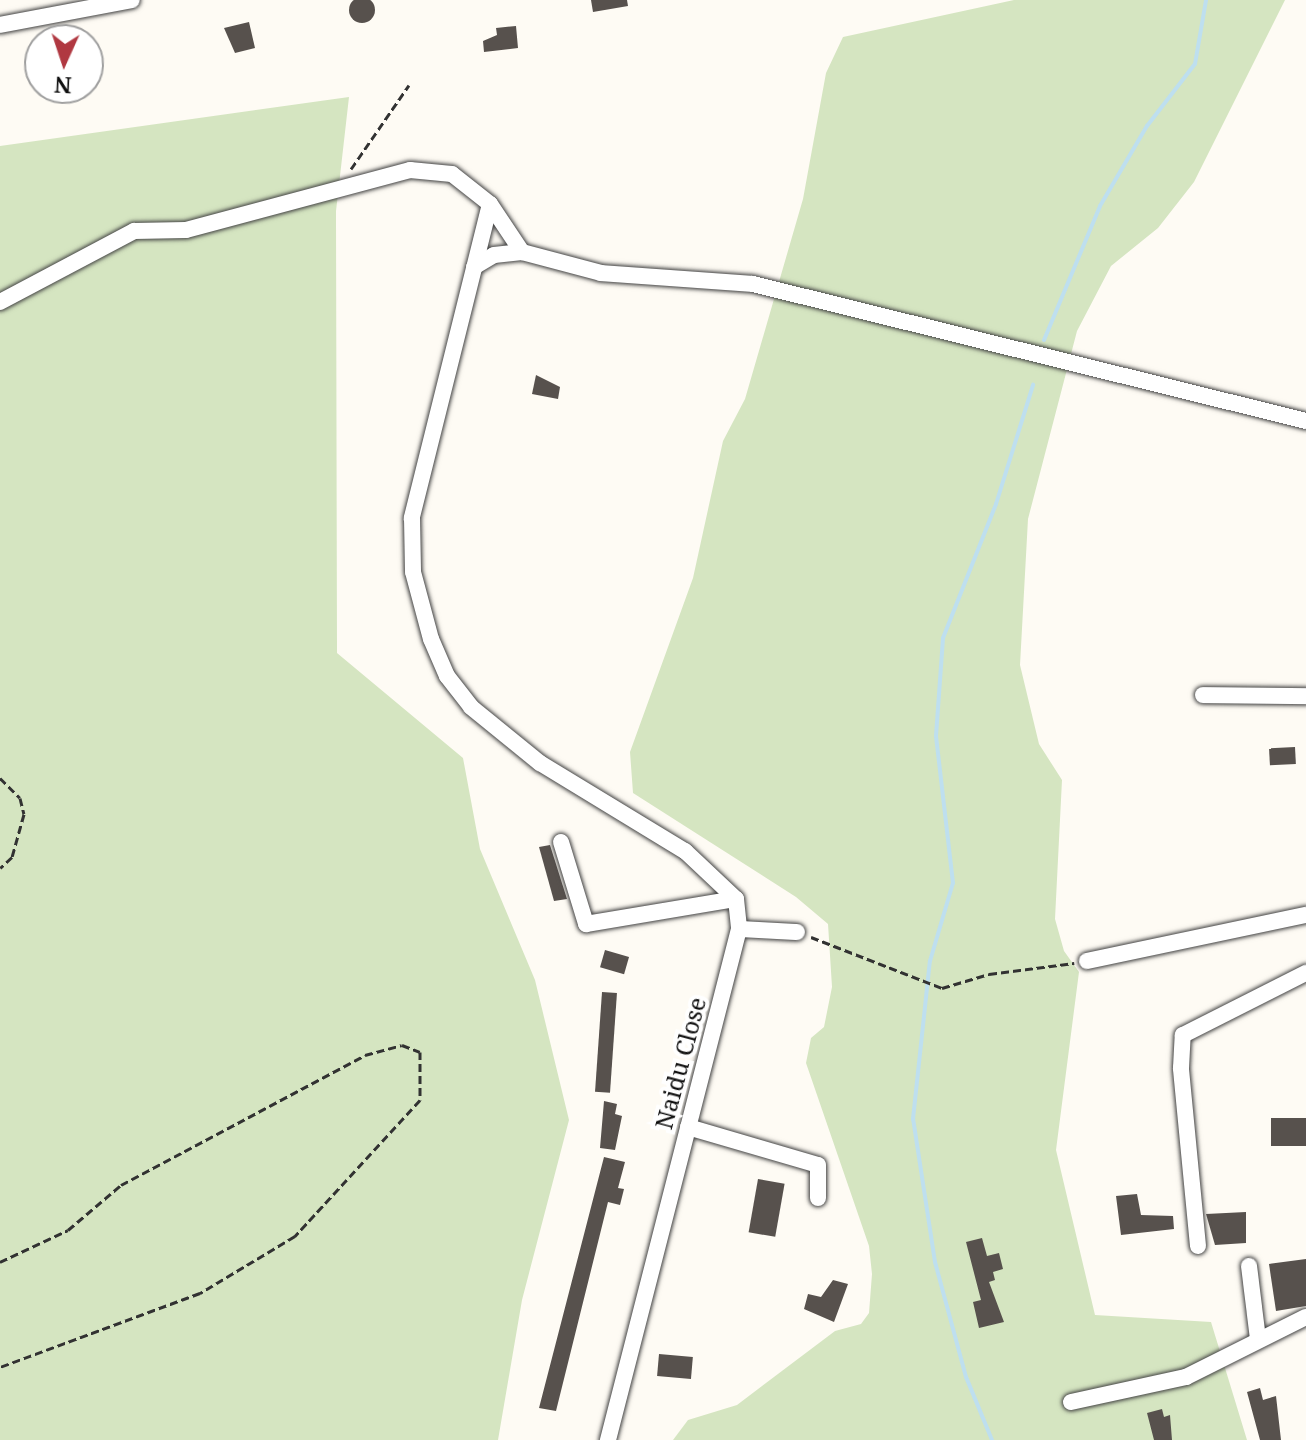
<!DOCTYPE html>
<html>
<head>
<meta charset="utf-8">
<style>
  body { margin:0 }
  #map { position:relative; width:1306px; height:1440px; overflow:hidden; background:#fefbf4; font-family:"Noto Serif",serif }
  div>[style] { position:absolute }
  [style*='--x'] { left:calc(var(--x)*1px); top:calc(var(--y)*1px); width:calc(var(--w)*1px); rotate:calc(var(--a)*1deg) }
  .green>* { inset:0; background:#d5e5c1 }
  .stream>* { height:4px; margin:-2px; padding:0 2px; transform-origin:2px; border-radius:2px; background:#bedfef }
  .building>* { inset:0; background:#57514d; transform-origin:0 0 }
  .round { border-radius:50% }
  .path>* { height:3px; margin-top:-1.5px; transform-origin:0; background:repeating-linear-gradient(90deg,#323232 0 8px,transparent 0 12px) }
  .roads { filter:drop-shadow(0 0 2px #434343) drop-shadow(0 0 2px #434343) }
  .minor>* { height:16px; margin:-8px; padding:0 8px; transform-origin:8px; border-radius:8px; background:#fff }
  span { translate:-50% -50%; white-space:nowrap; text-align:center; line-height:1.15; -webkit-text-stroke:8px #fff; paint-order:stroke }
  .street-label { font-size:24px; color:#101010 }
  .north { position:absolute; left:24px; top:24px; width:80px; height:80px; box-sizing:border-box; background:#fff; border:2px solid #9f9f9f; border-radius:50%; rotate:183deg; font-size:22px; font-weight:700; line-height:32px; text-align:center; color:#101010 }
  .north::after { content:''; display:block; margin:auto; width:28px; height:36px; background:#b03841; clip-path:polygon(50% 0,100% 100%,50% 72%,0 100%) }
</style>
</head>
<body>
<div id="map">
  <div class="green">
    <i style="clip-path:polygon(1014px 0,1285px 0,1194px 182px,1158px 228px,1111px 266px,1077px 331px,1028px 519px,1020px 665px,1039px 744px,1062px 780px,1055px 919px,1064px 951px,1079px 972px,1056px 1150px,1095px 1315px,1211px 1322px,1247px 1440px,673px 1440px,688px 1420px,737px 1405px,835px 1331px,861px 1324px,869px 1313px,872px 1274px,869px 1246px,806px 1063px,811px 1038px,824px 1027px,832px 987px,828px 924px,796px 897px,633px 793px,630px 752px,693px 578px,723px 441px,745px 399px,803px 199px,826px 73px,843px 37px)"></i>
    <i style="clip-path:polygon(349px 97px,336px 211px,337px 653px,463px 758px,480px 849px,535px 980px,569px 1120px,522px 1300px,498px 1440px,0 1440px,0 146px)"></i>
  </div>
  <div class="stream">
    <i style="--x:1044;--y:340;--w:145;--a:-67.3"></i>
    <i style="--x:1100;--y:206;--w:93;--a:-59.6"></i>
    <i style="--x:1147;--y:126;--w:78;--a:-52.3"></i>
    <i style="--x:1195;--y:64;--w:65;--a:-80.2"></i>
    <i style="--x:992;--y:1440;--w:68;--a:-112.4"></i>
    <i style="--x:966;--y:1377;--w:119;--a:-105.1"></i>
    <i style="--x:935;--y:1262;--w:145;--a:-98.7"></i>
    <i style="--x:913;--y:1119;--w:159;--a:-83.9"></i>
    <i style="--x:930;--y:961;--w:81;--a:-73.6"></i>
    <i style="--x:953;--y:883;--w:148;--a:-96.6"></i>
    <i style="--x:936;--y:736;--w:98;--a:-85.9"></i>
    <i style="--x:943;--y:638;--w:144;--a:-68.4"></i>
    <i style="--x:996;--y:504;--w:125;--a:-72.7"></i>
  </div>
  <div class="building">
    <i class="round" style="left:349px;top:-3px;width:26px;height:26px"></i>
    <i style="clip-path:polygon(591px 0,627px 0,628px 6px,593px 12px)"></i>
    <i style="clip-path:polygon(249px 22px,255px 48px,235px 53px,224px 28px)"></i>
    <i style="clip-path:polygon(516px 26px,518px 48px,484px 52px,483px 41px,497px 35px,496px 28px)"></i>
    <i style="clip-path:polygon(536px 375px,560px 387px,558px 399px,532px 394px)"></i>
    <i style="left:1295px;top:747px;width:17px;height:26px;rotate:87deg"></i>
    <i style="clip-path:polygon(550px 845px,567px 899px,554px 901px,539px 847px)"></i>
    <i style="left:605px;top:950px;width:25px;height:18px;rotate:16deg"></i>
    <i style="left:602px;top:992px;width:15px;height:100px;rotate:4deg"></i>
    <i style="clip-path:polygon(604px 1101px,617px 1104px,615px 1114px,622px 1116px,615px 1150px,600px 1148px)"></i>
    <i style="left:1306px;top:1118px;width:28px;height:35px;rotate:90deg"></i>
    <i style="clip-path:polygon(604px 1157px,625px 1162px,618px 1188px,624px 1189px,620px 1205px,608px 1202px,556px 1411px,539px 1408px)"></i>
    <i style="left:758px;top:1179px;width:27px;height:54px;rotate:10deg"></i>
    <i style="clip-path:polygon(1137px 1194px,1141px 1215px,1173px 1216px,1174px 1229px,1121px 1235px,1116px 1196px)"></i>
    <i style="clip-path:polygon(1246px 1212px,1246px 1243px,1215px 1245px,1206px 1214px)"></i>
    <i style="clip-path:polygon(982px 1238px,987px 1256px,999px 1253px,1003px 1269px,993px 1272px,995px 1280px,989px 1282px,1004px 1322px,979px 1328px,973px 1302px,981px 1300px,966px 1242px)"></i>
    <i style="clip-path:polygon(1306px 1259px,1306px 1306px,1276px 1311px,1269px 1264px)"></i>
    <i style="clip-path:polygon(833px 1280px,848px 1284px,834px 1322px,804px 1309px,808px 1294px,821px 1297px)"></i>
    <i style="left:659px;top:1354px;width:34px;height:22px;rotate:5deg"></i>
    <i style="clip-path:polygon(1260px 1388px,1263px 1400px,1276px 1396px,1281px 1440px,1260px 1440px,1247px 1392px)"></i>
    <i style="clip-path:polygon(1162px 1409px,1164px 1417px,1170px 1415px,1172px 1440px,1154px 1440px,1147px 1413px)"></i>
  </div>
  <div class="path">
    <i style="--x:351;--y:169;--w:102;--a:-55.4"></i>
    <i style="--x:0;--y:778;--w:28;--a:45"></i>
    <i style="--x:20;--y:798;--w:16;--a:76"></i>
    <i style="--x:24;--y:814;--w:45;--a:105.6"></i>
    <i style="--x:12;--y:857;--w:16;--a:137"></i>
    <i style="--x:811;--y:937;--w:141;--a:21.3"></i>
    <i style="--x:942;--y:988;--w:49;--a:-16.6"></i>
    <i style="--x:989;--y:974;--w:86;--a:-7.4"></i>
    <i style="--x:0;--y:1262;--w:75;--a:-25.2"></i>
    <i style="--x:68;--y:1230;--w:70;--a:-40.3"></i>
    <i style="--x:121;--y:1185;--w:276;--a:-28"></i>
    <i style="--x:365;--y:1055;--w:38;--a:-15"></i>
    <i style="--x:402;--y:1045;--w:19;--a:21"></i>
    <i style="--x:420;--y:1052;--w:48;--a:90"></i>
    <i style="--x:420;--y:1100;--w:185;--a:132.6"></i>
    <i style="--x:295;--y:1236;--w:111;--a:149"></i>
    <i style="--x:200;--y:1293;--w:213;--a:159.7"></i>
  </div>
  <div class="roads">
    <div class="minor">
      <i style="--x:0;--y:25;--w:134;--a:-10.7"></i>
      <i style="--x:490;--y:204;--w:58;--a:56.3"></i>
      <i style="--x:474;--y:267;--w:23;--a:-31"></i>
      <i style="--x:494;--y:255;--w:28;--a:-6"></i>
      <i style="--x:522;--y:252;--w:82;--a:14.9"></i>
      <i style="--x:601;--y:273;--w:152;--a:4.1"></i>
      <i style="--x:753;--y:284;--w:570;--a:13.91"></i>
      <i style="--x:0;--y:302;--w:152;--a:-27.9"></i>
      <i style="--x:134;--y:231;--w:52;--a:-1.1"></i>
      <i style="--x:186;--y:230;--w:232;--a:-15"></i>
      <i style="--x:410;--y:170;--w:42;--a:5.4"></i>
      <i style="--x:452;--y:174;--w:48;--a:38.3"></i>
      <i style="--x:490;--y:204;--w:324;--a:104"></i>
      <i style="--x:412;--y:518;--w:54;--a:88.9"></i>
      <i style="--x:413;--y:572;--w:69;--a:75"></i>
      <i style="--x:431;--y:639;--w:40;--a:66.6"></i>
      <i style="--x:447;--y:676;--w:39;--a:52"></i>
      <i style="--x:471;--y:707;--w:89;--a:39.1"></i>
      <i style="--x:540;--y:763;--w:170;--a:31.3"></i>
      <i style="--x:685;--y:851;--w:70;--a:43.3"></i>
      <i style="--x:736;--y:899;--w:30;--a:84"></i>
      <i style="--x:739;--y:929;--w:528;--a:104.38"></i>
      <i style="--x:1203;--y:695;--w:103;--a:0.6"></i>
      <i style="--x:561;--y:842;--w:86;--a:73"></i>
      <i style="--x:586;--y:924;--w:152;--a:-9.5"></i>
      <i style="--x:739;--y:929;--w:58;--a:3"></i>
      <i style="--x:1087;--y:961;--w:224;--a:-11.9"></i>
      <i style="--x:688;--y:1127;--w:135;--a:16.3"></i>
      <i style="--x:818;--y:1165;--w:33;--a:90"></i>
      <i style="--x:1198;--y:1246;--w:179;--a:-95.5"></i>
      <i style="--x:1181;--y:1068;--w:33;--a:-87"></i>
      <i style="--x:1183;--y:1035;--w:138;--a:-26.8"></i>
      <i style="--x:1249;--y:1266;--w:74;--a:83"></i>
      <i style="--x:1071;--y:1402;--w:118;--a:-12.3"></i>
      <i style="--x:1186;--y:1377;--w:134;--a:-26.6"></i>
    </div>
  </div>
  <div class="street-label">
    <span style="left:680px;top:1063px;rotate:-75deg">Naidu Close</span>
  </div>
  <div class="north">N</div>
</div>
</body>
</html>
